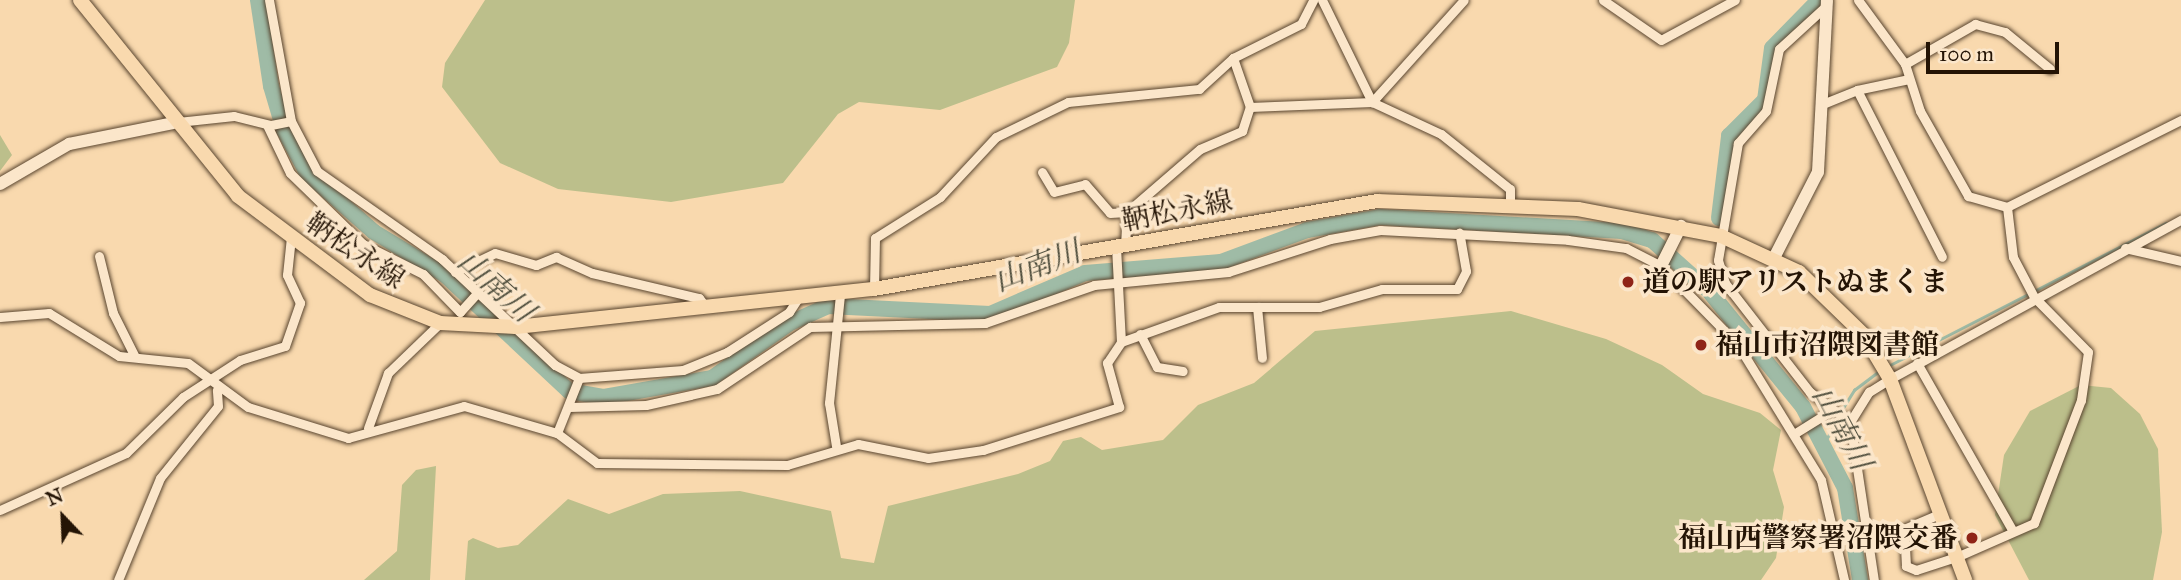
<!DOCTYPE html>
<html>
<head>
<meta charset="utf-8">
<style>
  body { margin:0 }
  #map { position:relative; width:2181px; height:580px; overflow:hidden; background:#f9d9ae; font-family:"IM FELL Great Primer","Noto Serif JP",serif }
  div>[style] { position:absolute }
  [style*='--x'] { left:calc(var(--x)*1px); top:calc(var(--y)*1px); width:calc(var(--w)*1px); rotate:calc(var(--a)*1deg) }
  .green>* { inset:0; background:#bcbf8b }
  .stream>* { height:2.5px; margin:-1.25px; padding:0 1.25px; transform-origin:1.25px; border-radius:1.25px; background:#9fbba6 }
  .river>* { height:16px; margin:-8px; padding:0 8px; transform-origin:8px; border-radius:8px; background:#9fbba6 }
  .roads { filter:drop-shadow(0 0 2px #59452f) drop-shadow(0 0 2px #59452f) }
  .street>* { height:9px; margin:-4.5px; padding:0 4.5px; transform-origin:4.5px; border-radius:4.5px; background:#fbe6ca }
  .secondary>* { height:12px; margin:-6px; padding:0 6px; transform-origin:6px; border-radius:6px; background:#fbe6ca }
  .primary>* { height:14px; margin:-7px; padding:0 7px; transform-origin:7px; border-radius:7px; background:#f9d9ae }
  .dots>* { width:19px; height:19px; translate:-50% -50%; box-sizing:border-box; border:4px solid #fbe6ca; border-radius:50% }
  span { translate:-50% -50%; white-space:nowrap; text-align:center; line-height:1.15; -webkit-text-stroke:7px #fbe6ca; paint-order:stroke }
  .street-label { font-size:28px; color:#241405 }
  .poi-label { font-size:28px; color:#241405; font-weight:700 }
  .left { translate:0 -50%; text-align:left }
  .right { translate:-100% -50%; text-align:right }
  .water-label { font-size:30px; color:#4f4e3d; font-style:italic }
  .north { position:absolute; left:28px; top:482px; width:70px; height:70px; -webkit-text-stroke:5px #fbe6ca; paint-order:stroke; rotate:337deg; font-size:19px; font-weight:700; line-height:28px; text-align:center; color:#241405 }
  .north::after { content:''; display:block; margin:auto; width:24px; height:32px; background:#241405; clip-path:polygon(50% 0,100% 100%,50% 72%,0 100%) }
  .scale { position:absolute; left:1926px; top:42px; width:133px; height:32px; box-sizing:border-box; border:4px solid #241405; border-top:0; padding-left:9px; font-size:21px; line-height:24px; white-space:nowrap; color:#241405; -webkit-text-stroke:5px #fbe6ca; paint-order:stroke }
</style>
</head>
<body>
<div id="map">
  <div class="green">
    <i style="clip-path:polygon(485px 0,1075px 0,1069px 43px,1057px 67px,940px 110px,859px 102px,838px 114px,783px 183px,671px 202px,558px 189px,500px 163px,442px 87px,445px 63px)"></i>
    <i style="clip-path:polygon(0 135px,12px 155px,0 171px)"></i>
    <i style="clip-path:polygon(1511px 311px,1606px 339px,1662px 365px,1703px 394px,1760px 413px,1781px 430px,1773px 470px,1784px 507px,1776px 558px,1761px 580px,465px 580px,468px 541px,473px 538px,498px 548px,518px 545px,568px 499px,609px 514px,663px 494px,740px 491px,831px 511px,841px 558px,874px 563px,888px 506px,1018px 474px,1050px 461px,1063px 441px,1081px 437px,1102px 450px,1163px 440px,1198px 405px,1254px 383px,1315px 331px)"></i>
    <i style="clip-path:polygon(2081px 385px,2111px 388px,2140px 414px,2158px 449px,2162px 532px,2153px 580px,2029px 580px,1995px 515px,2004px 455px,2030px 411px)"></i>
    <i style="clip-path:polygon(436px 466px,430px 580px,364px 580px,397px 551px,402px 485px,416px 470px)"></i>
  </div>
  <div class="stream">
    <i style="--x:2034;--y:291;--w:148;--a:-27.3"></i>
    <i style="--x:1888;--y:366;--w:157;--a:-27.2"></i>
    <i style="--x:1841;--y:411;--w:25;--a:-58"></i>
    <i style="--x:1854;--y:390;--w:31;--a:-37"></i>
    <i style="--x:1823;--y:445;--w:32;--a:-60"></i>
  </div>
  <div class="river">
    <i style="--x:258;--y:0;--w:87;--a:81.4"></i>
    <i style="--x:271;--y:86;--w:46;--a:73.5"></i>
    <i style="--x:284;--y:130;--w:49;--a:61.9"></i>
    <i style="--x:307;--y:173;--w:89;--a:41.4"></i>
    <i style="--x:374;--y:232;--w:83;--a:31.2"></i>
    <i style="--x:445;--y:275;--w:170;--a:43.1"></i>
    <i style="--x:569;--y:391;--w:36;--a:10"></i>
    <i style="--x:604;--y:397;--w:110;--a:-10"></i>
    <i style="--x:712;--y:378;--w:95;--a:-35.2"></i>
    <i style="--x:790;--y:323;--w:42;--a:-24.1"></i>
    <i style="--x:828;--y:306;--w:162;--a:2.8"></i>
    <i style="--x:990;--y:314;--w:103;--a:-23.3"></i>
    <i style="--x:1085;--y:273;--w:136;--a:-4.6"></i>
    <i style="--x:1221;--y:262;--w:92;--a:-20.4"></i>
    <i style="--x:1307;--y:230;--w:74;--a:-10.1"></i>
    <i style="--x:1380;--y:217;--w:242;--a:3.3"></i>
    <i style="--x:1622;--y:231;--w:31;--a:17"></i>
    <i style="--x:1652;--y:240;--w:76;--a:41.8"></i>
    <i style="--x:1709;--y:291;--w:149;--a:51"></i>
    <i style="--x:1803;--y:407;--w:91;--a:62.6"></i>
    <i style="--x:1845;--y:488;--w:93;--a:80.7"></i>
    <i style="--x:1719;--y:218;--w:83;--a:-83"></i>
    <i style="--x:1729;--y:136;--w:51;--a:-45"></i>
    <i style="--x:1765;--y:100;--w:52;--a:-82.3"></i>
    <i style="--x:1772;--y:48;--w:67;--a:-45.6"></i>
  </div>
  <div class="roads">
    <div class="street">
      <i style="--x:269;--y:0;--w:123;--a:79.7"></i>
      <i style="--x:291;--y:121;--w:56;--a:62.5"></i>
      <i style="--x:317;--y:171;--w:153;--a:35.1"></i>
      <i style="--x:442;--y:259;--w:155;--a:43.2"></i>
      <i style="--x:555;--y:365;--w:27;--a:28"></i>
      <i style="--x:579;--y:378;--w:104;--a:-4.4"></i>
      <i style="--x:683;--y:370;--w:48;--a:-22.2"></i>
      <i style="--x:727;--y:352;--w:74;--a:-32.8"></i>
      <i style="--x:789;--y:312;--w:17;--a:-57"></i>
      <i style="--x:1322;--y:0;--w:114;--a:63.9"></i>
      <i style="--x:1372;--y:102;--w:137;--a:-48"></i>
      <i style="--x:1603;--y:0;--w:70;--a:34.6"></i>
      <i style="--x:1661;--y:40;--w:84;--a:-28.4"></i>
      <i style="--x:1858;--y:0;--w:79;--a:53.7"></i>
      <i style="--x:1905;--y:64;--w:49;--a:72.3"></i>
      <i style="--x:1920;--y:111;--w:98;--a:60.5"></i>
      <i style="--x:1968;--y:196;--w:41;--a:15.8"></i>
      <i style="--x:2007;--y:207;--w:50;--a:83.2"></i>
      <i style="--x:2013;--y:257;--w:45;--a:62.3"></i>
      <i style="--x:2034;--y:297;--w:77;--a:45.5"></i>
      <i style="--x:2088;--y:352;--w:49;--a:98.3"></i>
      <i style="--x:2081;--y:400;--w:132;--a:110.9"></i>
      <i style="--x:2034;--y:523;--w:85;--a:156.4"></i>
      <i style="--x:1956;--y:557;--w:42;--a:162"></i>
      <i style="--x:1916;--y:570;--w:11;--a:-158"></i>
      <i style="--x:1906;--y:566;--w:37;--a:-93"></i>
      <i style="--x:1904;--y:529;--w:39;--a:-23"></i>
      <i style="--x:1827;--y:5;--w:65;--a:137.5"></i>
      <i style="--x:1779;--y:49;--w:63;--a:101.8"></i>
      <i style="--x:1766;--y:111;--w:43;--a:131.2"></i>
      <i style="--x:1738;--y:143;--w:119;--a:99.7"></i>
      <i style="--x:1718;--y:260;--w:24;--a:73"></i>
      <i style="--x:1725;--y:283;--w:138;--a:52.1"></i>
      <i style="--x:1810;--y:392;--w:50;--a:36.9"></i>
      <i style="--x:1850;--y:422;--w:160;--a:81.4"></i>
      <i style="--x:1905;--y:64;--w:81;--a:-29.7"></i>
      <i style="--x:1975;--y:24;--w:31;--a:15"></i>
      <i style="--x:2005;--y:32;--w:58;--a:39.4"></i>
      <i style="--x:1909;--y:79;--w:53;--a:168.1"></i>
      <i style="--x:1857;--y:90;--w:187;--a:63"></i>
      <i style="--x:1825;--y:103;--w:35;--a:-22"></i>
      <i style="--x:1250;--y:107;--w:122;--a:-2.3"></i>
      <i style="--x:1372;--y:102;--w:76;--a:24.9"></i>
      <i style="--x:1441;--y:134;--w:88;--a:38.6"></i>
      <i style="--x:1510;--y:189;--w:15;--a:90"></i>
      <i style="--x:178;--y:122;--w:56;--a:-6.1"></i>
      <i style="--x:234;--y:116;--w:38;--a:14"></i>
      <i style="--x:271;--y:125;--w:20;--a:-11"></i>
      <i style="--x:267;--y:125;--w:53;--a:64.4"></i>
      <i style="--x:290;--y:173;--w:102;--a:44.2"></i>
      <i style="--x:363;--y:244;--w:67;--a:26.6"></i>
      <i style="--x:423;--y:274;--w:53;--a:45.8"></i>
      <i style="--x:460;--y:312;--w:27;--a:-48"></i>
      <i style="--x:1042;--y:172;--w:23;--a:59"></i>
      <i style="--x:1054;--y:192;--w:32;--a:-14"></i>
      <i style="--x:1085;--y:184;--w:38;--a:49"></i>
      <i style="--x:1110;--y:213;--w:17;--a:-3"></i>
      <i style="--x:2007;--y:207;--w:195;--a:-26.6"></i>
      <i style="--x:1125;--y:246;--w:34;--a:-87"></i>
      <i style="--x:1127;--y:212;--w:96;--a:-40.8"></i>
      <i style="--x:1200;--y:149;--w:46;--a:-23.2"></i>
      <i style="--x:1242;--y:131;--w:25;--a:-72"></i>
      <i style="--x:1250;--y:107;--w:52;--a:-109.1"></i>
      <i style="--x:2125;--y:248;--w:57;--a:13.1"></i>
      <i style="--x:99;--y:256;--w:59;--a:76.2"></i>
      <i style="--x:113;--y:313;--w:47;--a:63.4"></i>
      <i style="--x:455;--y:272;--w:44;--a:-25.4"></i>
      <i style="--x:495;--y:253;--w:43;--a:16.3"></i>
      <i style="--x:536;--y:265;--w:22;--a:-22"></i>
      <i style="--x:556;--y:257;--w:39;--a:24"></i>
      <i style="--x:592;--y:273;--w:110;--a:13.2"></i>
      <i style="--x:699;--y:298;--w:11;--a:52"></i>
      <i style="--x:874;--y:289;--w:51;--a:-88.9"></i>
      <i style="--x:875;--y:238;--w:77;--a:-32.2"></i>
      <i style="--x:940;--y:197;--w:82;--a:-47"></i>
      <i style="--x:996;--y:137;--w:80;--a:-25.9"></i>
      <i style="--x:1068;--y:102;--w:132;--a:-5.7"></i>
      <i style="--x:1199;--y:89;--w:46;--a:-42.4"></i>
      <i style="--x:1233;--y:58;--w:76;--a:-26.6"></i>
      <i style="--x:1301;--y:24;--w:27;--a:-63"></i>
      <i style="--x:1257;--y:307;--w:51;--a:84.4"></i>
      <i style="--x:0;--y:317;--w:49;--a:-4.7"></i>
      <i style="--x:49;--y:313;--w:82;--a:31.6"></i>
      <i style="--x:119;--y:356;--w:69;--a:5.8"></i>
      <i style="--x:188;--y:363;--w:74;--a:36.3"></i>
      <i style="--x:248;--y:407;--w:105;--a:17.2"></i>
      <i style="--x:348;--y:438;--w:120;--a:-15.4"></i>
      <i style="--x:464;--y:406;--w:97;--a:16.2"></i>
      <i style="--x:557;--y:433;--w:50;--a:36.9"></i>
      <i style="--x:597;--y:463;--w:190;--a:0.6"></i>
      <i style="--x:787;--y:465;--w:74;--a:-16.5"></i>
      <i style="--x:858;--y:444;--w:71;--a:11.3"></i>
      <i style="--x:928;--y:458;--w:56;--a:-8.3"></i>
      <i style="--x:983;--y:450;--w:143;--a:-17.5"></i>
      <i style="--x:1119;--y:407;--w:46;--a:-105.3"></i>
      <i style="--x:1107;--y:363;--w:25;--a:-56"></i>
      <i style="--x:1121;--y:342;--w:94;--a:-93"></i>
      <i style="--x:1140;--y:334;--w:37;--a:63"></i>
      <i style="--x:1157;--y:367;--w:26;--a:9"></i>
      <i style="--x:1121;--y:342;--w:104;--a:-19.7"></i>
      <i style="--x:1219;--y:307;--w:100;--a:0"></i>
      <i style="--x:1319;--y:307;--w:66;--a:-15.9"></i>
      <i style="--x:1382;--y:289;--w:75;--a:0"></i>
      <i style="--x:1457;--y:289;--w:20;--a:-63"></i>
      <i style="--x:1466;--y:271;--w:39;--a:-100"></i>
      <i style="--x:1917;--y:363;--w:193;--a:60.3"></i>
      <i style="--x:569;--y:407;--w:77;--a:-1.5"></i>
      <i style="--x:646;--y:405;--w:73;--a:-12.7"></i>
      <i style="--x:717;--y:389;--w:112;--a:-33.7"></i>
      <i style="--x:810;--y:327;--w:175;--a:-1.3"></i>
      <i style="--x:985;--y:323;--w:115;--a:-19.2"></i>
      <i style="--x:1094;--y:285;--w:135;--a:-5.5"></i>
      <i style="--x:1228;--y:272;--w:107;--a:-17.9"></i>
      <i style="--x:1330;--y:239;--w:51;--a:-10.2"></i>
      <i style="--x:1380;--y:230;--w:188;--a:3"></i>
      <i style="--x:1568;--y:240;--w:59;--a:7.9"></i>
      <i style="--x:1626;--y:248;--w:39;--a:27"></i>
      <i style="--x:1661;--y:266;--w:110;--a:45.7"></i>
      <i style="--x:1738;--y:345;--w:158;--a:58.4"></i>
      <i style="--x:1821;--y:480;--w:103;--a:77"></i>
      <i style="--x:1850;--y:422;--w:36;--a:-58"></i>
      <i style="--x:1869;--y:392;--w:25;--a:-32"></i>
      <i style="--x:1890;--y:379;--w:332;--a:-28.7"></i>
      <i style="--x:368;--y:428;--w:59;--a:-70"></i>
      <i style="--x:388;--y:373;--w:72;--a:-43.9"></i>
      <i style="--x:1797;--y:432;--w:39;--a:-32"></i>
      <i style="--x:557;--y:433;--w:59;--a:-68.2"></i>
      <i style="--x:836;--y:446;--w:44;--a:-99.2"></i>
      <i style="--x:829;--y:403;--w:110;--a:-84.2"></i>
      <i style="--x:0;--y:510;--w:138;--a:-24.3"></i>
      <i style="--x:126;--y:453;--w:80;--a:-44.5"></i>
      <i style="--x:183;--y:397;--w:68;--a:-33"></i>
      <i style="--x:240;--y:360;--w:47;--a:-17.3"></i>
      <i style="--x:285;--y:346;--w:46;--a:-70.8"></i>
      <i style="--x:300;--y:303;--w:31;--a:-115"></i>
      <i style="--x:287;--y:275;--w:38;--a:-84"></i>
      <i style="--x:118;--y:580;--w:110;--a:-67.6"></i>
      <i style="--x:160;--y:478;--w:92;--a:-51.1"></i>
      <i style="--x:218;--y:406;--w:16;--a:-94"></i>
    </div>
    <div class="secondary">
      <i style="--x:0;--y:184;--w:80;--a:-30.1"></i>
      <i style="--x:69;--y:144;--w:106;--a:-11.4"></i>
      <i style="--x:1775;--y:256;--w:94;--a:-62.9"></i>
      <i style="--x:1818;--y:172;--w:172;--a:-87"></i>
      <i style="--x:1661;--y:266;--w:45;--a:-63.4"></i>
    </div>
    <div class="primary">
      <i style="--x:80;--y:0;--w:252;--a:51.1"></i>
      <i style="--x:238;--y:196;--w:165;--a:36.9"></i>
      <i style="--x:370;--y:295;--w:75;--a:21.8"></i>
      <i style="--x:440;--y:323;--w:76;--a:3"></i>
      <i style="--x:516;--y:327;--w:360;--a:-6.1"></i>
      <i style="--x:874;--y:289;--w:511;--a:-9.92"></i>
      <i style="--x:1377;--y:201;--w:201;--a:2.3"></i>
      <i style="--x:1578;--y:209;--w:146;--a:10.7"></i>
      <i style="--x:1721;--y:236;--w:86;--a:24.8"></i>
      <i style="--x:1799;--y:272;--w:89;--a:44.1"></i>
      <i style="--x:1863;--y:334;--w:52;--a:59"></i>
      <i style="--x:1890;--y:379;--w:215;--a:69.5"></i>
    </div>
  </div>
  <div class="dots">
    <i style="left:1628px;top:282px;background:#8f2418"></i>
    <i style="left:1701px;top:345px;background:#8f2418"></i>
    <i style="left:1972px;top:538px;background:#8f2418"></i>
  </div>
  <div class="street-label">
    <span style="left:1177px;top:211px;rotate:-11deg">鞆松永線</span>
    <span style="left:355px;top:251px;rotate:34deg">鞆松永線</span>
  </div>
  <div class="poi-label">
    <span class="left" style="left:1642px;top:282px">道の駅アリストぬまくま</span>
    <span class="left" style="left:1715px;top:345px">福山市沼隈図書館</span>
    <span class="right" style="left:1958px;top:538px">福山西警察署沼隈交番</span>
  </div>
  <div class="water-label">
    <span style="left:1037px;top:266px;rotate:-21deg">山南川</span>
    <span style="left:496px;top:286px;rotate:42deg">山南川</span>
    <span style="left:1842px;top:428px;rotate:62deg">山南川</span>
  </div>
  <div class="north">N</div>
  <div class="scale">100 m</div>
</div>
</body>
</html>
